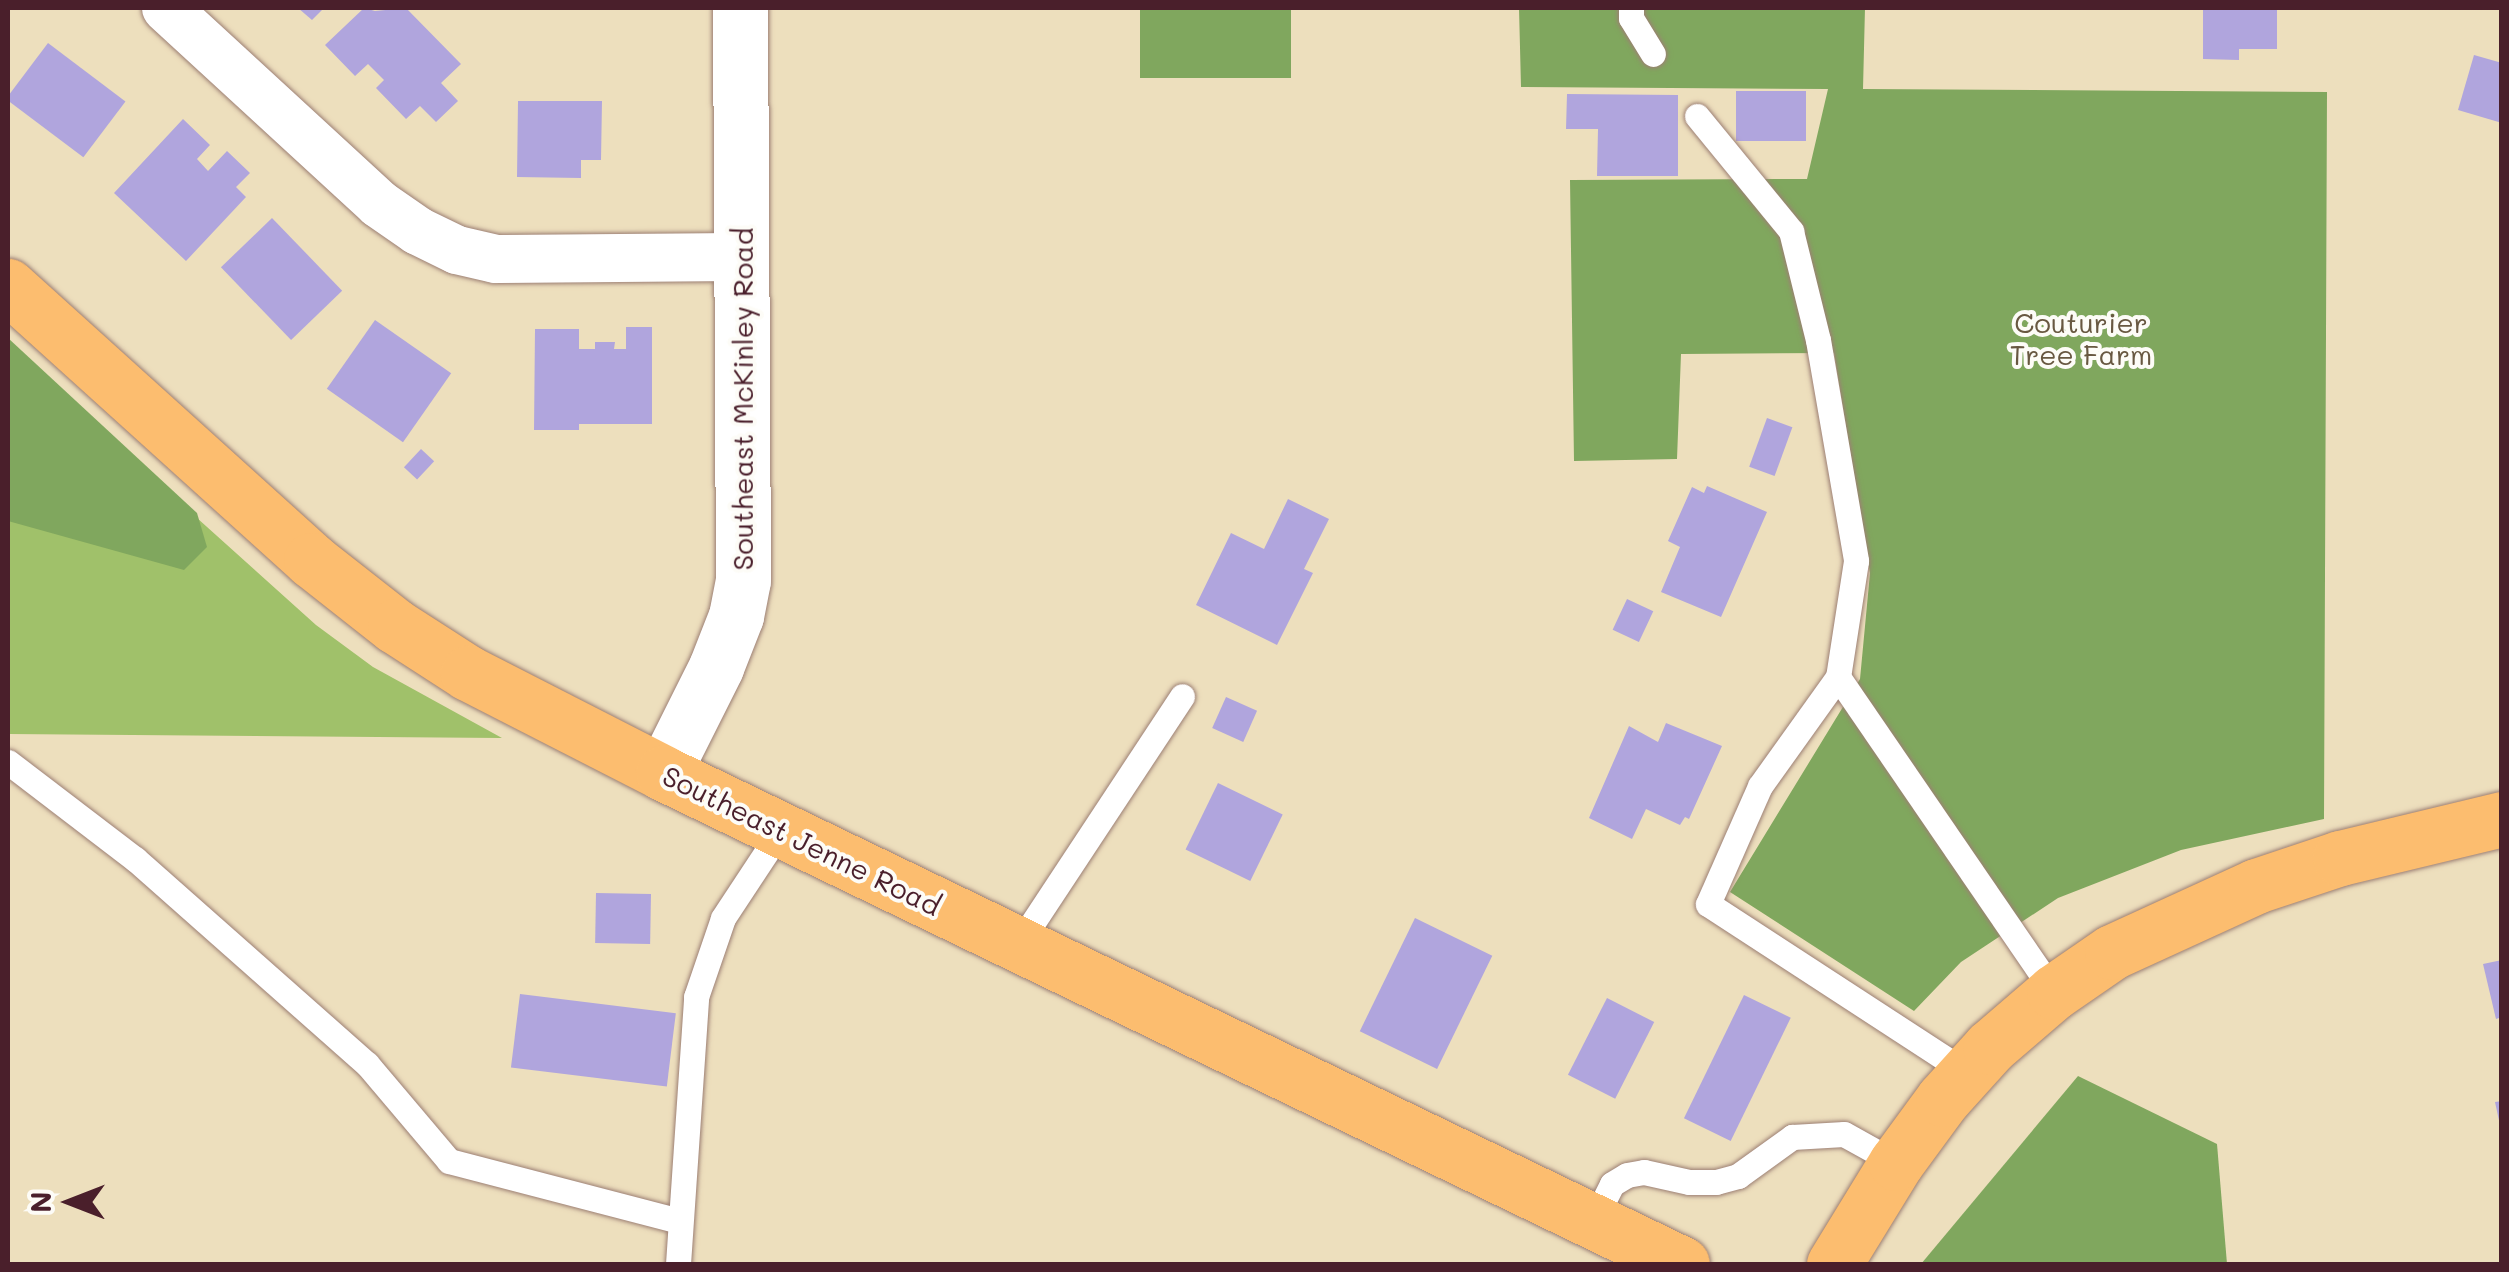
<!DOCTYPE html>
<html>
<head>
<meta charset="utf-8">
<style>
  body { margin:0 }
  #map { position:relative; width:2509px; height:1272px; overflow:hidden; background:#eddfbd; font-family:Mali,sans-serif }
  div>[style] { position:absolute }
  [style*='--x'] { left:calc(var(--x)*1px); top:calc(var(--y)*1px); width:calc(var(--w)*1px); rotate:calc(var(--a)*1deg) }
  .green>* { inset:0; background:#a0c16a }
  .forest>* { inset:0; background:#80a75e; transform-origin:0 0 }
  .building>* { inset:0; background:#b0a5dd; transform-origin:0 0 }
  .roads { filter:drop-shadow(0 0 2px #9c7f74) drop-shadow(0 0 2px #9c7f74) }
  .service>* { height:25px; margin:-12.5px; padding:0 12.5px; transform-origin:12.5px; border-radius:12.5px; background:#fff }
  .minor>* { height:48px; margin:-24px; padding:0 24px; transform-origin:24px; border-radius:24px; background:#fff }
  .tertiary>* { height:55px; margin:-27.5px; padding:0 27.5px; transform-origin:27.5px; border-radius:27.5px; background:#fff }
  .primary>* { height:55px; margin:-27.5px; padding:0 27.5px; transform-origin:27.5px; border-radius:27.5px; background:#fcbd6f }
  span { translate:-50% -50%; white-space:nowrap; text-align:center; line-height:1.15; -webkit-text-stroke:8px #fdfcf7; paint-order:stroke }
  .park-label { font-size:28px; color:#685841 }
  .street-label { font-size:28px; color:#4a1f2b }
  .frame { position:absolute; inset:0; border:10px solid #4a1f2b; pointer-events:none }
  .north { position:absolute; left:20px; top:1152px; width:100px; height:100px; -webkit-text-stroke:8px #fdfcf7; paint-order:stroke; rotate:270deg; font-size:28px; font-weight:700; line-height:40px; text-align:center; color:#4a1f2b }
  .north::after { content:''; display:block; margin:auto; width:35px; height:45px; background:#4a1f2b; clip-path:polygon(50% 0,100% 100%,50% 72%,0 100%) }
</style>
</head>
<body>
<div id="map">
  <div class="green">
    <i style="clip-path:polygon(8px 348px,316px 625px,373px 667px,502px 738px,8px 734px)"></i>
  </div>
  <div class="forest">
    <i style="left:1140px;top:8px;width:151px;height:70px"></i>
    <i style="clip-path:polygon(1519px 8px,1865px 8px,1863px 89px,2327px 92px,2324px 819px,2181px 850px,2058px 898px,1961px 962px,1914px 1011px,1730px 892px,1860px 679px,1870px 573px,1834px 353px,1681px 354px,1677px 459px,1574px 461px,1570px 180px,1807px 179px,1828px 89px,1521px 87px)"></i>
    <i style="clip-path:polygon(8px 338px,197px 513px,207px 547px,184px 570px,8px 521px)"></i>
    <i style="clip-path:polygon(2078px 1076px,2217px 1144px,2227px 1264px,1921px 1264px)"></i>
  </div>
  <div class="building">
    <i style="clip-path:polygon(298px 8px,324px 8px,312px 20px)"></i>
    <i style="clip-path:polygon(364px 8px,375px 11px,406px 8px,461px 64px,441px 83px,458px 101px,436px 122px,420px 106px,406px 119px,376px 88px,384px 80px,368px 64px,355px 76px,325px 45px)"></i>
    <i style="clip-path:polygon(2203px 8px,2277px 8px,2277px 49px,2239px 49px,2239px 60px,2203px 59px)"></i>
    <i style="left:48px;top:43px;width:97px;height:70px;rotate:37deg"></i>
    <i style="clip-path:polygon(2474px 55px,2502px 63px,2502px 123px,2458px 110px)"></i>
    <i style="left:1736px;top:91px;width:70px;height:50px"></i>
    <i style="clip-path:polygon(1567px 94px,1678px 95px,1678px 176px,1597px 176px,1598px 129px,1566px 129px)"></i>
    <i style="clip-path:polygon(518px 101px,602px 101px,601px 160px,581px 160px,581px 178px,517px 177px)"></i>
    <i style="clip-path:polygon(183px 119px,210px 145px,197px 159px,208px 171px,227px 151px,250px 173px,236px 187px,246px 197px,186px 261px,114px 193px)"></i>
    <i style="left:272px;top:218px;width:101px;height:71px;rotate:46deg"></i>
    <i style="left:375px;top:320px;width:93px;height:84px;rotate:35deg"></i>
    <i style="clip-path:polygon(626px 327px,652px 327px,652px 424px,579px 424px,579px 430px,534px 430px,535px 329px,579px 329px,579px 349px,595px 349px,595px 342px,615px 342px,614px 349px,626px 349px)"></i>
    <i style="left:1767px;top:418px;width:27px;height:52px;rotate:20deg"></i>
    <i style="left:421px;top:449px;width:18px;height:25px;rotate:43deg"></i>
    <i style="clip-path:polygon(1707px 486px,1767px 512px,1721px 617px,1661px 592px,1680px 547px,1668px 541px,1692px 487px,1704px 493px)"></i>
    <i style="clip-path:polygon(1288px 499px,1329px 519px,1304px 569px,1313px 573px,1277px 645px,1196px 605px,1231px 533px,1264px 549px)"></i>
    <i style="left:1627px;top:599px;width:29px;height:34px;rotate:25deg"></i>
    <i style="left:1226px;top:697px;width:34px;height:34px;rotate:24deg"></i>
    <i style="clip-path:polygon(1666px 723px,1722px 746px,1689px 819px,1685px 817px,1680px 825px,1646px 809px,1632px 839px,1589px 818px,1629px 726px,1658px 742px)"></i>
    <i style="left:1218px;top:783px;width:72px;height:74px;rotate:26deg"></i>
    <i style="left:596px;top:893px;width:55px;height:50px;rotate:1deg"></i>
    <i style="left:1415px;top:918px;width:86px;height:126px;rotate:26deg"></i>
    <i style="clip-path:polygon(2502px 960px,2502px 1017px,2496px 1019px,2483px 964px)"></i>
    <i style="left:520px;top:994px;width:157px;height:74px;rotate:7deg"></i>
    <i style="left:1744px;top:995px;width:52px;height:137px;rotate:26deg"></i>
    <i style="left:1607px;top:998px;width:53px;height:86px;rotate:27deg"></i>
    <i style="clip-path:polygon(2502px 1101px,2502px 1125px,2500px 1125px,2495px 1102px)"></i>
  </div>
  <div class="roads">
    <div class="service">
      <i style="--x:1631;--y:8;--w:10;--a:90"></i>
      <i style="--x:1631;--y:18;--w:42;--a:58.6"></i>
      <i style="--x:1697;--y:116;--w:149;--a:50.7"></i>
      <i style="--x:1791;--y:231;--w:112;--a:76.1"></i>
      <i style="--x:1818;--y:340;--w:224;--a:80.2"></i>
      <i style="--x:1856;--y:561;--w:117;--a:98.8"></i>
      <i style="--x:1838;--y:677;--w:382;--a:55.6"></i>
      <i style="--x:1838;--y:677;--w:134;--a:125.6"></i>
      <i style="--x:1760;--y:786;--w:129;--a:113.8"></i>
      <i style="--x:1708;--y:904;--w:309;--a:33.1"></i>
      <i style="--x:8;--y:762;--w:160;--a:37.4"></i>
      <i style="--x:135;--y:859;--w:310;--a:41.5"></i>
      <i style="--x:367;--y:1064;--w:127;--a:49.8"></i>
      <i style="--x:449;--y:1161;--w:238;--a:14.6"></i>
      <i style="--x:1018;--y:945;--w:298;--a:-56.6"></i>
      <i style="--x:1593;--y:1222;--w:42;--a:-63.4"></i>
      <i style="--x:1612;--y:1184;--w:17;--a:-31"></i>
      <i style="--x:1627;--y:1175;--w:17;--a:-10"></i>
      <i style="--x:1644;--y:1172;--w:46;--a:12.5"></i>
      <i style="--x:1689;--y:1182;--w:27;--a:0"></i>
      <i style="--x:1716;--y:1182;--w:23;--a:-15"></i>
      <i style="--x:1738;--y:1176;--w:67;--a:-35.8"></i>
      <i style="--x:1792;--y:1137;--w:52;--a:-3.3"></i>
      <i style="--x:1844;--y:1134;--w:60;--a:29.1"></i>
      <i style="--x:678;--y:1264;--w:268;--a:-86.1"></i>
      <i style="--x:696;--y:997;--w:83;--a:-71.1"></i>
      <i style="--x:723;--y:918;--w:105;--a:-56.6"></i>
    </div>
    <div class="minor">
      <i style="--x:166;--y:8;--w:289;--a:42.6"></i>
      <i style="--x:379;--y:204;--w:47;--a:34.7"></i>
      <i style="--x:418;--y:231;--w:43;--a:26"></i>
      <i style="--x:457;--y:250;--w:40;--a:13"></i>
      <i style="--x:496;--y:259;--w:246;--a:-0.5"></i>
    </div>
    <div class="tertiary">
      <i style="--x:663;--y:773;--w:119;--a:-63.4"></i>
      <i style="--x:716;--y:667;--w:55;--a:-68.6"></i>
      <i style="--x:736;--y:616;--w:37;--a:-79"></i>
      <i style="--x:743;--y:580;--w:572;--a:-90.3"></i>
    </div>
    <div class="primary">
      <i style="--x:8;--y:286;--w:409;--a:42.1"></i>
      <i style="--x:311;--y:560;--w:107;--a:38.2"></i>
      <i style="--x:395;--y:626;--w:87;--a:32.8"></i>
      <i style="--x:468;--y:673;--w:219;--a:27.1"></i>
      <i style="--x:663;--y:773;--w:1131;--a:25.73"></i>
      <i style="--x:1834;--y:1264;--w:119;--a:-58.5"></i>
      <i style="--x:1896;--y:1163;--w:79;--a:-53.7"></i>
      <i style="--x:1943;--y:1099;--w:70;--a:-47.9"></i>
      <i style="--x:1990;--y:1047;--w:84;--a:-40.7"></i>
      <i style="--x:2054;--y:992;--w:70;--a:-34.6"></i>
      <i style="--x:2112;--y:952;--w:158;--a:-24.6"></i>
      <i style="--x:2256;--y:886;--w:89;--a:-18.4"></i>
      <i style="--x:2340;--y:858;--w:167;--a:-13.5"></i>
    </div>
  </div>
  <div class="park-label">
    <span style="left:2081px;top:338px">Couturier<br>Tree Farm</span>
  </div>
  <div class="street-label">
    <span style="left:742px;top:399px;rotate:-90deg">Southeast McKinley Road</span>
    <span style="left:802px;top:840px;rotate:26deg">Southeast Jenne Road</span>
  </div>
  <div class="frame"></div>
  <div class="north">N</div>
</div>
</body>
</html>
